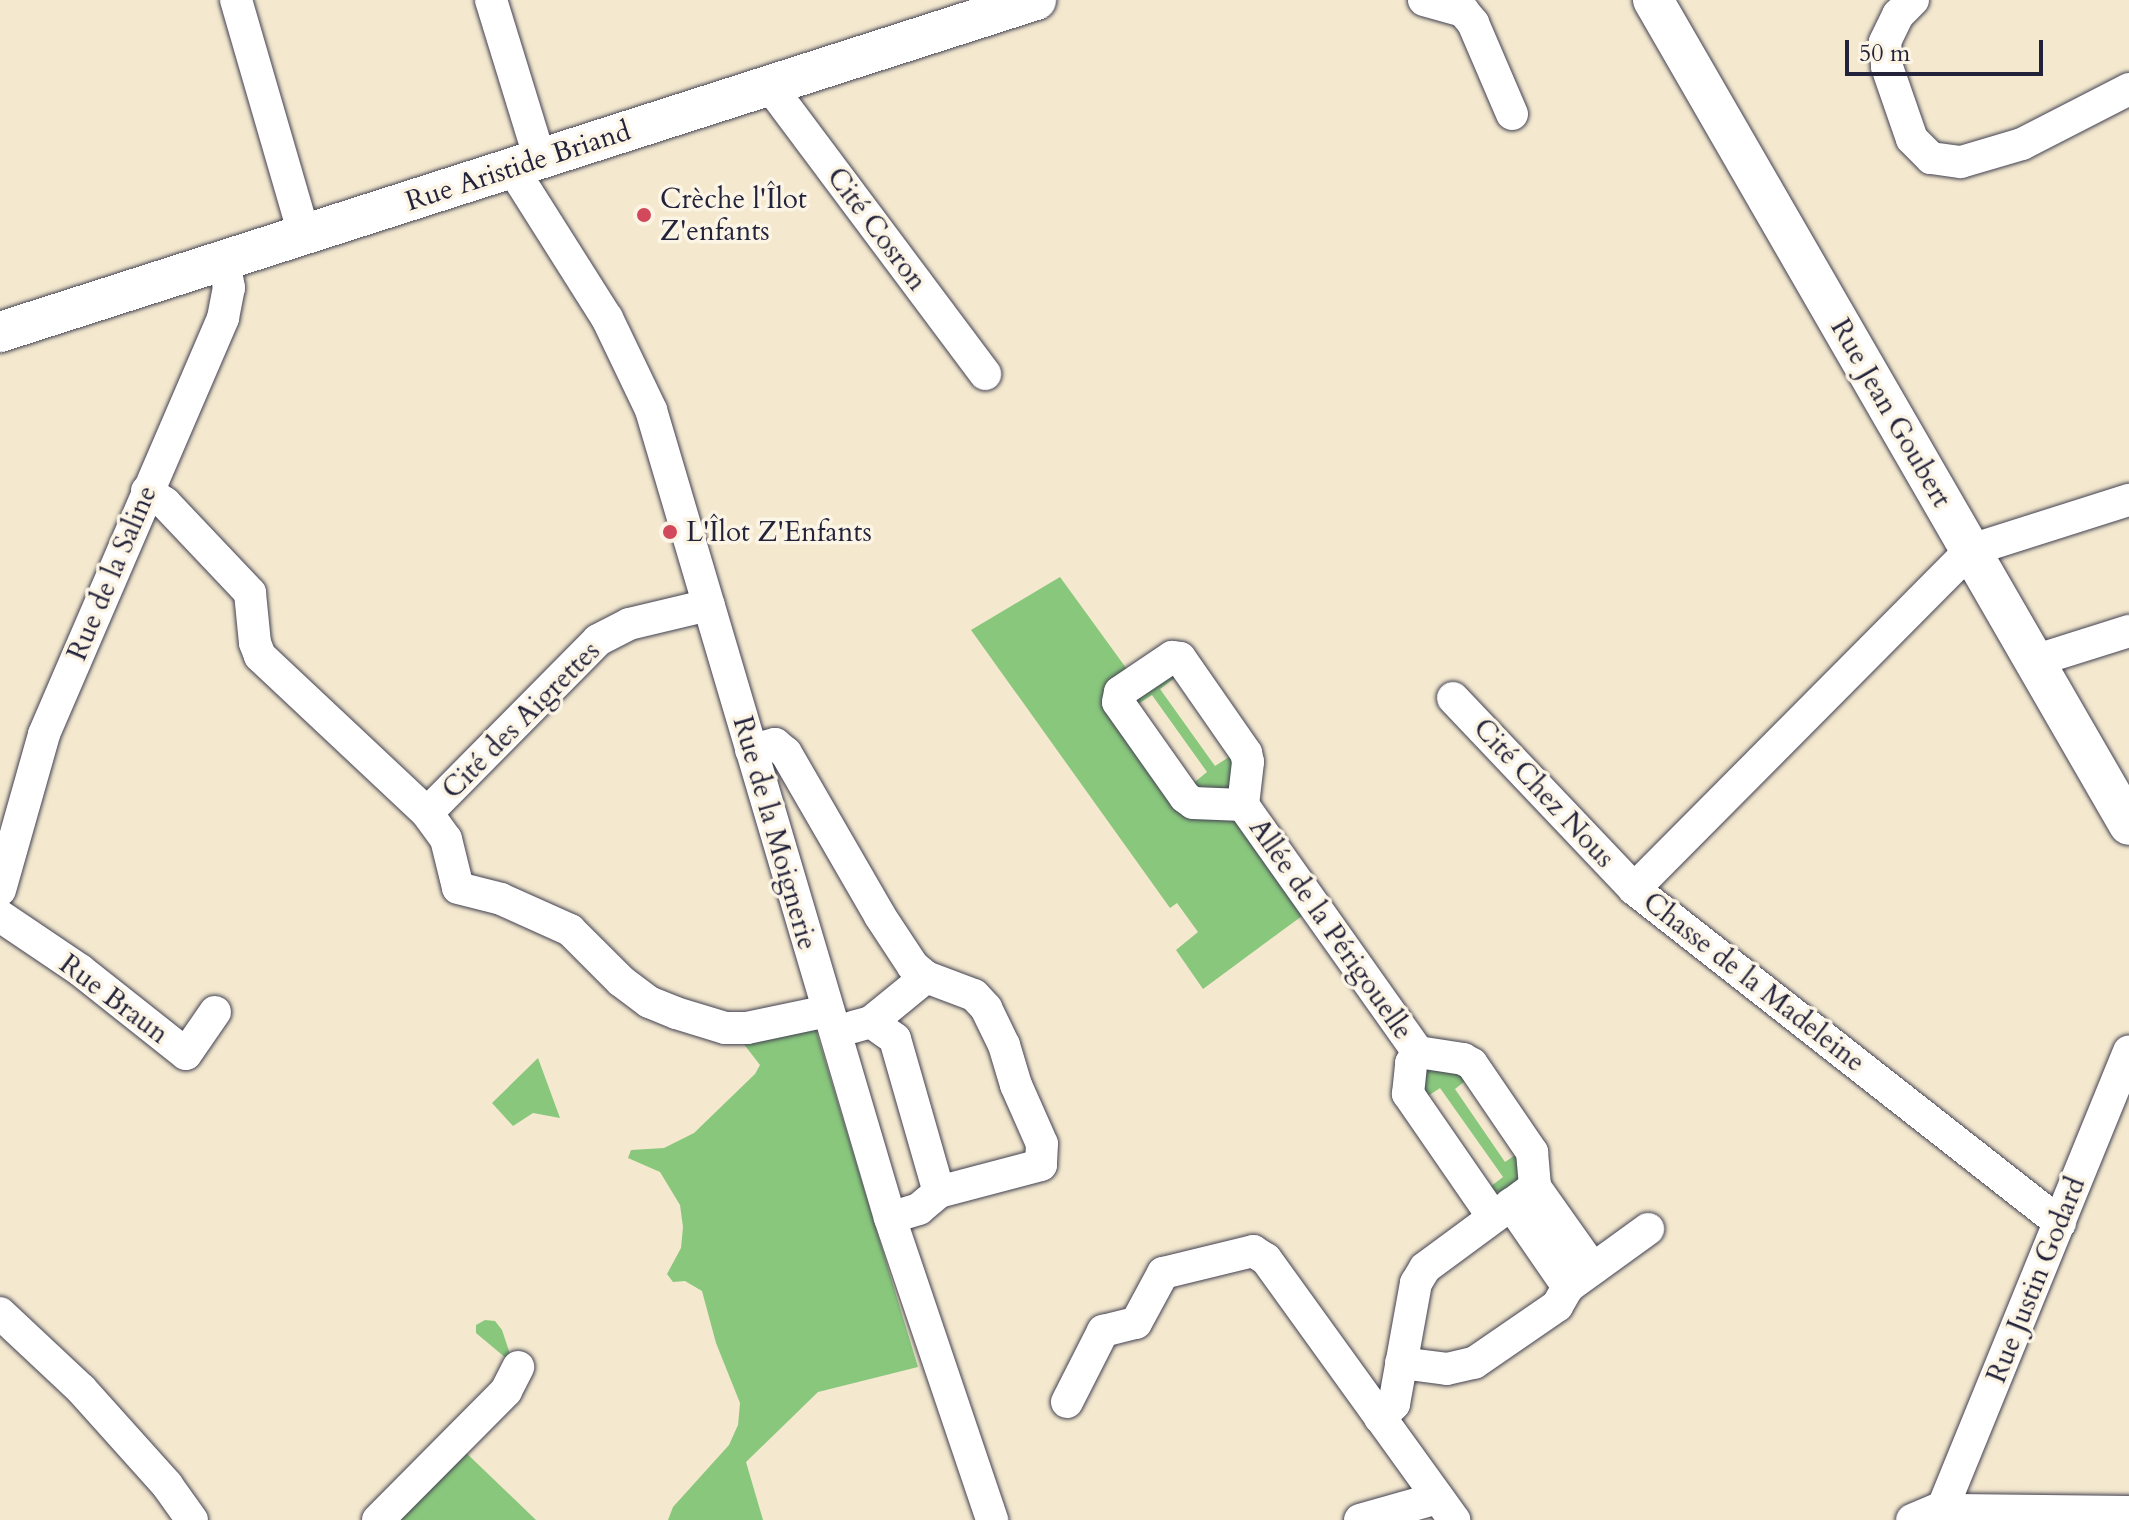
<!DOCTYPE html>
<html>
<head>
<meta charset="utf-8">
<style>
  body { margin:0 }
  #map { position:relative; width:2129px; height:1520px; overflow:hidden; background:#f4e9cf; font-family:Cardo,serif }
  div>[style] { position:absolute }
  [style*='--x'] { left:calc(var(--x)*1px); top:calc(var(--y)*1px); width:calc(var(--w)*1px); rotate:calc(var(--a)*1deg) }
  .green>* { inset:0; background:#89c77d }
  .roads { filter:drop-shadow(0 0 2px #424051) drop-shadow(0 0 2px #424051) }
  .minor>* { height:32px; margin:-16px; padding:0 16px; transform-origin:16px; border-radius:16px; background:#fff }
  .major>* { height:40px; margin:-20px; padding:0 20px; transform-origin:20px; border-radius:20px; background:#fff }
  .dots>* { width:22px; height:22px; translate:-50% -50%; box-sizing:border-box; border:4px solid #fcf5e5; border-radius:50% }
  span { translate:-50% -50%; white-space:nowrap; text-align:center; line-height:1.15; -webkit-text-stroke:7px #fcf5e5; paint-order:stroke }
  .street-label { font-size:28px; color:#22223b }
  .poi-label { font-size:28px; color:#22223b }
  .left { translate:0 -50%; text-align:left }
  .scale { position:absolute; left:1845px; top:40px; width:198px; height:36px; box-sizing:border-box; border:4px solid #22223b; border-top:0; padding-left:10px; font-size:24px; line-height:28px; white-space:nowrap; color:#22223b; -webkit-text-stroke:6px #fcf5e5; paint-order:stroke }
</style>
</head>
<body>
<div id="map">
  <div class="green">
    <i style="clip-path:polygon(1060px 577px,1129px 672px,1107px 688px,1179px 811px,1244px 822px,1302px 916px,1203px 989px,1176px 950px,1198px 932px,1177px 903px,1170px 908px,971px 630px)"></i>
    <i style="clip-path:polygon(1166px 672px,1176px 677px,1160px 689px,1215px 766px,1232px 755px,1238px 764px,1227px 798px,1191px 785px,1207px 772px,1152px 695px,1135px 706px,1136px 693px)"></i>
    <i style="clip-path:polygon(814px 1024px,918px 1367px,818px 1392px,746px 1462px,763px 1520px,668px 1520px,673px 1507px,729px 1445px,738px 1425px,740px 1403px,716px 1343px,702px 1291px,685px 1281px,673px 1282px,667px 1274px,681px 1248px,683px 1227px,680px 1205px,660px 1172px,628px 1158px,631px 1150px,664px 1148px,694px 1133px,755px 1074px,760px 1065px,743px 1043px)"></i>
    <i style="clip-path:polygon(538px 1058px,560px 1118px,533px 1113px,513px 1126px,492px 1103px)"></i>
    <i style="clip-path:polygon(1432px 1063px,1470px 1077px,1455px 1089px,1505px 1162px,1521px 1151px,1525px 1177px,1507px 1193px,1486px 1190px,1503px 1177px,1440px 1088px,1422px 1100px,1421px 1070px)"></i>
    <i style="clip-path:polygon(485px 1320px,495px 1321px,502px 1330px,510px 1354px,507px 1359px,476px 1333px,476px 1325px)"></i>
    <i style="clip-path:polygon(459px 1446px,536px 1520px,387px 1520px)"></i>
  </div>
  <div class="roads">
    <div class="minor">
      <i style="--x:236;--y:0;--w:244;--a:73.8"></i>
      <i style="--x:491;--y:0;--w:166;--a:72.9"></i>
      <i style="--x:1424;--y:0;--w:41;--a:15.8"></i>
      <i style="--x:1463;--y:11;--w:16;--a:50"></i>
      <i style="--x:1473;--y:23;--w:99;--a:66.8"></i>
      <i style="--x:1913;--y:0;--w:21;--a:135"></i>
      <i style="--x:1898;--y:15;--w:30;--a:116"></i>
      <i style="--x:1885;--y:42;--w:25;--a:85"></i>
      <i style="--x:1887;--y:67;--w:76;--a:70.9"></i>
      <i style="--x:1912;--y:139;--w:27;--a:45"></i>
      <i style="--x:1931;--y:158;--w:30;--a:8"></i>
      <i style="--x:1961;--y:162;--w:64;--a:-16.4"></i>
      <i style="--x:2022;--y:144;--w:120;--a:-27.2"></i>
      <i style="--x:769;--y:85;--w:361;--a:53.2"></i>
      <i style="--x:512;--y:168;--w:178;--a:57.7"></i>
      <i style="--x:607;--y:318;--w:102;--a:64.4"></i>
      <i style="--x:651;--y:410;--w:843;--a:73.52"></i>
      <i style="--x:890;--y:1218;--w:319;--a:71.3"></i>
      <i style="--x:147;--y:491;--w:22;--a:34"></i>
      <i style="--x:165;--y:503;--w:124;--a:46.6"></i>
      <i style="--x:250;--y:593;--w:50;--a:84.3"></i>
      <i style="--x:255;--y:643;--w:14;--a:69"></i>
      <i style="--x:260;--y:656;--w:229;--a:43.2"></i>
      <i style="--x:427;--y:813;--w:32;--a:54"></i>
      <i style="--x:446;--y:839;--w:50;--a:76.2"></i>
      <i style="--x:458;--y:888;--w:44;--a:14.3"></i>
      <i style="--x:501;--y:899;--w:76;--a:24.2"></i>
      <i style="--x:570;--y:930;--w:72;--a:45"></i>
      <i style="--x:621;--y:981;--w:35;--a:37"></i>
      <i style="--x:649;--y:1002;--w:29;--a:22"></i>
      <i style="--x:676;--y:1013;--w:51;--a:17"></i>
      <i style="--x:725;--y:1028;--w:22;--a:0"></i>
      <i style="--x:747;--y:1028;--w:83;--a:-11.9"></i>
      <i style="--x:1172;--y:657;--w:8;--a:7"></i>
      <i style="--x:1180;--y:658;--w:116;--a:55.2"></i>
      <i style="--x:1246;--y:753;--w:9;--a:77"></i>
      <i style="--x:1248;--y:762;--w:43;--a:96.6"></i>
      <i style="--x:1243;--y:805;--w:50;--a:-177.7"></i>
      <i style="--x:1193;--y:803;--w:10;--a:-143"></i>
      <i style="--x:1185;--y:797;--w:116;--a:-125.2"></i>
      <i style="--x:1118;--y:702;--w:10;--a:-79"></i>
      <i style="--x:1120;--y:692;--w:63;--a:-33.9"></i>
      <i style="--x:2034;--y:661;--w:100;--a:-17.5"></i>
      <i style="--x:1453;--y:698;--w:263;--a:46.5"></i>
      <i style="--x:751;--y:750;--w:25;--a:-14"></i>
      <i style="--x:775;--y:744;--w:14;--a:39"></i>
      <i style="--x:786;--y:753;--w:188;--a:60"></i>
      <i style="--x:880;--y:916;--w:60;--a:56.6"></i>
      <i style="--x:913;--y:966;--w:17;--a:40"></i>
      <i style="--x:926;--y:977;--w:51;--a:20.6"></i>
      <i style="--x:974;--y:995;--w:18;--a:47"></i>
      <i style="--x:986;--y:1008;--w:41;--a:64.1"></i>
      <i style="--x:1004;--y:1045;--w:42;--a:73.3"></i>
      <i style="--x:1016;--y:1085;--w:64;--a:66.2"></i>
      <i style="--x:1042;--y:1144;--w:21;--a:93"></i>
      <i style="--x:1041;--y:1165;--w:106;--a:165.2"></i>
      <i style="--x:939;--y:1192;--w:26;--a:140"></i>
      <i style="--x:919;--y:1209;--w:30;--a:163"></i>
      <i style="--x:1243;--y:805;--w:303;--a:54.7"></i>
      <i style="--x:427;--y:813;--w:243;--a:-45.3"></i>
      <i style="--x:598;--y:640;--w:35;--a:-27"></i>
      <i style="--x:629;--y:624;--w:82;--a:-13.4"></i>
      <i style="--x:0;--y:890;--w:162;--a:-74.2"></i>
      <i style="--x:44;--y:734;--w:453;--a:-66.7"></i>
      <i style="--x:223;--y:318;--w:31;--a:-79"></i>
      <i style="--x:229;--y:288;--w:28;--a:-100"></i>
      <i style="--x:0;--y:916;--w:97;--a:34"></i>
      <i style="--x:80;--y:970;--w:135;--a:38.4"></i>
      <i style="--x:186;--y:1054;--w:51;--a:-55.4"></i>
      <i style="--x:871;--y:1022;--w:29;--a:35"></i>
      <i style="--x:895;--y:1039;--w:159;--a:74"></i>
      <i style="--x:853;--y:1027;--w:19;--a:-16"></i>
      <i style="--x:871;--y:1022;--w:71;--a:-39.3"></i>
      <i style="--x:1511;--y:1204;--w:101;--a:55.5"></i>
      <i style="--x:1493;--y:1217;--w:150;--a:-124.6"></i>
      <i style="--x:1408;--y:1094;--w:31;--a:-84"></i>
      <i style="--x:1411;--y:1063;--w:13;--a:-58"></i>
      <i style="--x:1418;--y:1052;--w:46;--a:8.8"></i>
      <i style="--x:1463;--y:1059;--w:10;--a:29"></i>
      <i style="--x:1472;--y:1064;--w:107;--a:55.7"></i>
      <i style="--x:1532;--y:1152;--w:35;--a:85"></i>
      <i style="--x:1535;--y:1187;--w:100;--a:54.7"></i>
      <i style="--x:2060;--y:1223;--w:541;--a:-141.9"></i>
      <i style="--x:1634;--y:889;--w:478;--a:-45.2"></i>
      <i style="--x:1971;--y:550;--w:166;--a:-17.6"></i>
      <i style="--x:0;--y:1313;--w:111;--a:43.2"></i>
      <i style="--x:81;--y:1389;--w:129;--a:48.1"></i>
      <i style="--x:167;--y:1485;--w:43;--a:54.5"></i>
      <i style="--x:1401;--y:1363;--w:46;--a:7.4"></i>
      <i style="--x:1447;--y:1369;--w:28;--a:-13"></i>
      <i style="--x:1474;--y:1363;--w:101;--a:-34.5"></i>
      <i style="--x:1557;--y:1306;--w:22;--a:-60"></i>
      <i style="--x:1568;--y:1287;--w:99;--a:-35.9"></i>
      <i style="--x:1067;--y:1402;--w:80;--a:-63.1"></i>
      <i style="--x:1103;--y:1331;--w:34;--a:-14"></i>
      <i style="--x:1136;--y:1323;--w:57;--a:-61.6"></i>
      <i style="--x:1163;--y:1273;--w:93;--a:-13.7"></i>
      <i style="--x:1253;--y:1251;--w:15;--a:32"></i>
      <i style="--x:1266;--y:1259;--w:322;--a:54.2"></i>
      <i style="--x:1380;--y:1418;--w:20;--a:-45"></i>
      <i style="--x:1394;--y:1404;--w:123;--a:-79.7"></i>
      <i style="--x:1416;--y:1283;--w:17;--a:-59"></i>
      <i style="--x:1425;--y:1268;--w:137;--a:-36.4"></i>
      <i style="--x:1943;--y:1507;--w:492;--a:-67.8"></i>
      <i style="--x:1943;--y:1507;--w:14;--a:12"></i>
      <i style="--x:1957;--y:1510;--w:172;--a:0.7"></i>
      <i style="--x:378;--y:1520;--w:182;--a:-45.2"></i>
      <i style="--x:506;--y:1391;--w:27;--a:-63"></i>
      <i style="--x:1360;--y:1520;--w:81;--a:-15.8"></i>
      <i style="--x:1912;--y:1520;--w:34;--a:-23"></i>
    </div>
    <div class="major">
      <i style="--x:1653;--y:0;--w:952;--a:60.02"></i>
      <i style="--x:0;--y:332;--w:1088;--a:-17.77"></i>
    </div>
  </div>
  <div class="dots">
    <i style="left:644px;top:215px;background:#d1495b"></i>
    <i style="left:670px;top:532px;background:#d1495b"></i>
  </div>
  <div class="street-label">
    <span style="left:518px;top:166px;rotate:-18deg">Rue Aristide Briand</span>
    <span style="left:877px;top:229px;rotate:53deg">Cité Cosron</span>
    <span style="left:1891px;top:413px;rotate:60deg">Rue Jean Goubert</span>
    <span style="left:112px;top:573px;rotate:-67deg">Rue de la Saline</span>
    <span style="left:521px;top:720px;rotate:-45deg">Cité des Aigrettes</span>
    <span style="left:1544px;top:793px;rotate:47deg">Cité Chez Nous</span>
    <span style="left:775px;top:833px;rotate:74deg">Rue de la Moignerie</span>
    <span style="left:1331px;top:929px;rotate:55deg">Allée de la Périgouelle</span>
    <span style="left:1754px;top:982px;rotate:38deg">Chasse de la Madeleine</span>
    <span style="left:114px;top:999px;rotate:37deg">Rue Braun</span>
    <span style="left:2036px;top:1280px;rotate:-68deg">Rue Justin Godard</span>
  </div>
  <div class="poi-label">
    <span class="left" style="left:660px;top:215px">Crèche l'Îlot<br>Z'enfants</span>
    <span class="left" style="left:686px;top:532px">L'Îlot Z'Enfants</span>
  </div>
  <div class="scale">50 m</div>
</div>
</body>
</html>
